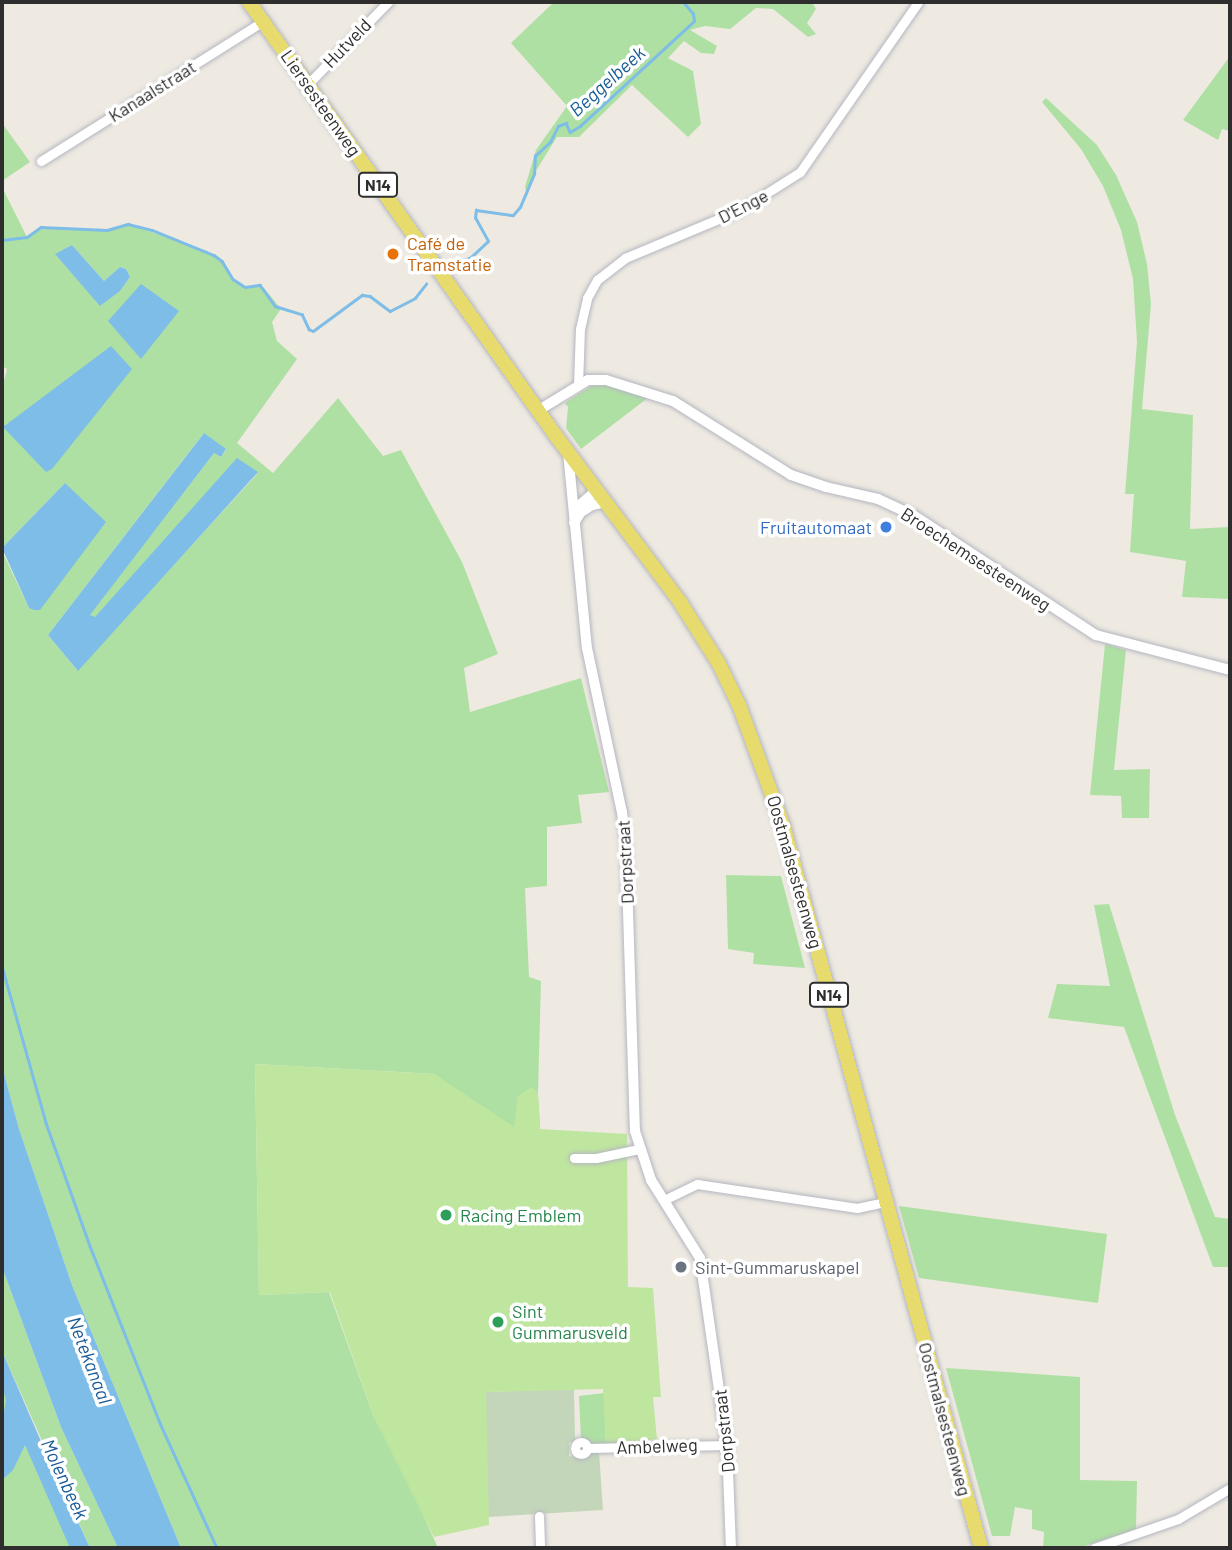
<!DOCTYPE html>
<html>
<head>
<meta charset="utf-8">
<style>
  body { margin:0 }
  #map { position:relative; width:1232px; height:1550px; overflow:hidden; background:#eeeae2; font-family:Barlow,sans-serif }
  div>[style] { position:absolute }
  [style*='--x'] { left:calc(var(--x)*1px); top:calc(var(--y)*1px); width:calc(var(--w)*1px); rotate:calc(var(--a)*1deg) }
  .green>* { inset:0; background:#afe0a3 }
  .cemetery>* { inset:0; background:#c4d6ba }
  .pitch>* { inset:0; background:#bfe69f }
  .water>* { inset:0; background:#7dbde7 }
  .stream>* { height:2.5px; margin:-1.25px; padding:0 1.25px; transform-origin:1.25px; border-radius:1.25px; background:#7dbde7 }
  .roads { filter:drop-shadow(0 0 2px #b5b6c0) drop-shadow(0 0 2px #b5b6c0) }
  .minor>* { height:9px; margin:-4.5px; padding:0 4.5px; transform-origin:4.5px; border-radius:4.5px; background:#fff }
  .minor>.ring { margin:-4.5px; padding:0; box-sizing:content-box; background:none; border:9px solid #fff; border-radius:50% }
  .tertiary>* { height:10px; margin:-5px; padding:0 5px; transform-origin:5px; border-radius:5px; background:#fff }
  .primary>* { height:14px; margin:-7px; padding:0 7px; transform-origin:7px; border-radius:7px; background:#e7db6d }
  .dots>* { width:19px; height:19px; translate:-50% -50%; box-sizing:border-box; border:4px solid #fff; border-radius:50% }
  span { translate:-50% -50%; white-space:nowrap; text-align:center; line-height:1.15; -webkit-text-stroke:7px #fff; paint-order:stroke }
  .shield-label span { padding:2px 5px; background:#fff; border:2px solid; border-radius:5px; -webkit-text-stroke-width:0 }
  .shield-label { font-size:16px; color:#2e2e2e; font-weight:700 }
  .street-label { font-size:18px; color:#2e2e2e }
  .food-label { font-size:18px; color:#c56008 }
  .left { translate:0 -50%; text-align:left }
  .shop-label { font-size:18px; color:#366cbe }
  .right { translate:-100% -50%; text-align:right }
  .leisure-label { font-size:18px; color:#27864d }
  .worship-label { font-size:18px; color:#5b616d }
  .water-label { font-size:19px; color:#185b97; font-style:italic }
  .frame { position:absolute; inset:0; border:4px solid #2e2e2e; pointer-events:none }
</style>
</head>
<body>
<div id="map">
  <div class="green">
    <i style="clip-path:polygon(554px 2px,812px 2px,816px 9px,807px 23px,816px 34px,808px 37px,773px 9px,756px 8px,730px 29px,705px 26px,690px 30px,717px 46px,714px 54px,701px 53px,684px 41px,668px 58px,693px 71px,701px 124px,688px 137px,632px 85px,579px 137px,557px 137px,534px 174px,527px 196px,525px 187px,536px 150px,567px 106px,511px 43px)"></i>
    <i style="clip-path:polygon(1230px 56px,1230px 131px,1222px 129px,1218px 140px,1183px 120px)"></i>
    <i style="clip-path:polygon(1046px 98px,1097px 145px,1116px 175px,1137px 222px,1147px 264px,1151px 304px,1142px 409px,1193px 415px,1190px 529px,1230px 527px,1230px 599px,1182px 597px,1186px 561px,1130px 552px,1134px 494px,1125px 494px,1137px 342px,1133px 279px,1121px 230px,1103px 186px,1081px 149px,1042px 102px)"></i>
    <i style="clip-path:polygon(2px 123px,30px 162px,2px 181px)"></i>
    <i style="clip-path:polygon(evenodd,2px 187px,27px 237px,41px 227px,107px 230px,128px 224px,207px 251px,222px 261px,233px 279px,245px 287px,260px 285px,264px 288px,281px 309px,272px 322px,277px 341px,297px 359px,237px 443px,273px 473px,338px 398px,383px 456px,401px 450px,462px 562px,498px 654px,464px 668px,470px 712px,581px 678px,609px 792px,578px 795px,582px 823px,547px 827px,547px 886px,525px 888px,529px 977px,541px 981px,538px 1093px,541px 1140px,522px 1142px,434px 1074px,255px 1064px,259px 1295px,329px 1292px,373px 1415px,405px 1474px,438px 1548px,181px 1548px,72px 1285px,19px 1129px,2px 1066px,2px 551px,29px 608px,65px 483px,2px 548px,2px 389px,7px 369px,2px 366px,2px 187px,72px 245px,104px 281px,120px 267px,126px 269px,130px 277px,120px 291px,100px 305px,56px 255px,72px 245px,2px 187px,203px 434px,226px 450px,221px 457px,214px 453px,89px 614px,94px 618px,258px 473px,77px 670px,48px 635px,203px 434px)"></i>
    <i style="clip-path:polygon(606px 384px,649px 397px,581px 449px,566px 428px,568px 407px,565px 403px,591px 386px)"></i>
    <i style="clip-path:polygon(1105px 644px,1126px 650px,1114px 770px,1150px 769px,1149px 818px,1122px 818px,1121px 796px,1090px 795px)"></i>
    <i style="clip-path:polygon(726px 875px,781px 876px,805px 968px,753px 964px,754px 953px,728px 949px)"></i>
    <i style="clip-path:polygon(1109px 904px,1175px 1115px,1215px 1217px,1230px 1219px,1230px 1267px,1213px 1267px,1124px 1027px,1048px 1018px,1057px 984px,1110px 986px,1094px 905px)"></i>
    <i style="clip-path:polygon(899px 1206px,1107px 1234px,1098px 1303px,919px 1278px)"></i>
    <i style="clip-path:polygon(2px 1267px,61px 1427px,118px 1548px,90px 1548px,2px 1351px)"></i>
    <i style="clip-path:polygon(946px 1368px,1080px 1377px,1080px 1480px,1137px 1481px,1136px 1529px,1079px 1548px,1043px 1548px,1044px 1532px,1032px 1529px,1032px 1510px,1015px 1507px,1010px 1536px,992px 1536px)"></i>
    <i style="clip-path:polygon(2px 1371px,82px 1548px,2px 1548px)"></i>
    <i style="clip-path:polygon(604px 1393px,606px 1445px,590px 1445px,581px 1439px,579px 1396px)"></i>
  </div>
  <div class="cemetery">
    <i style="clip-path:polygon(574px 1389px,575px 1441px,569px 1443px,569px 1456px,585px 1459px,592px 1452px,599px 1452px,603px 1510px,488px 1517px,485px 1392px)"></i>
  </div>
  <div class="pitch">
    <i style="clip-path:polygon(255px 1064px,434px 1074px,514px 1127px,518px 1096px,532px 1087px,538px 1093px,540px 1129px,627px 1134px,628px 1287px,653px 1288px,661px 1397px,653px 1397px,657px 1439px,606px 1445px,603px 1389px,486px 1392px,489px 1525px,434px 1537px,373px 1415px,330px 1292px,259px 1295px)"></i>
  </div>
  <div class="water">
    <i style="clip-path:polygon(72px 245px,104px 281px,120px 267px,126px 269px,130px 277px,120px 291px,100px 306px,55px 254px)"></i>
    <i style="clip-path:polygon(141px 284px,179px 311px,141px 359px,108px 321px)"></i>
    <i style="clip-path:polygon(111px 346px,132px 369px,52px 469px,46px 472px,3px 427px)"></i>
    <i style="clip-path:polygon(204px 433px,226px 449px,221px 457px,214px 453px,90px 615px,95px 617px,237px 458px,258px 472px,78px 671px,48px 635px)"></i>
    <i style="clip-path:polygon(65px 483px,106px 522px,40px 610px,34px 610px,29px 608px,2px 548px)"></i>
    <i style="clip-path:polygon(2px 1066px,19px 1129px,72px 1285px,181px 1548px,118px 1548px,61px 1427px,2px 1267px)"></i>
    <i style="clip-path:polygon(2px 1351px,40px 1439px,90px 1548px,70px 1548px,25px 1445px,13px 1470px,2px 1480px,2px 1424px,6px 1400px,2px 1386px)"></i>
  </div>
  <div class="stream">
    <i style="--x:2;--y:240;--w:25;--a:-7"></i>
    <i style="--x:27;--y:237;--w:17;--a:-36"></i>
    <i style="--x:41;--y:227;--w:66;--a:2.6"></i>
    <i style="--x:107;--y:230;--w:22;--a:-16"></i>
    <i style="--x:128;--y:224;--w:25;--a:14"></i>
    <i style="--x:152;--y:230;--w:67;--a:22"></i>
    <i style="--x:214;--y:255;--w:10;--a:37"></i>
    <i style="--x:222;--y:261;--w:21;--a:59"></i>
    <i style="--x:233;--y:279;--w:14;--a:34"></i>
    <i style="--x:245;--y:287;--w:15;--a:-8"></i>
    <i style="--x:260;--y:285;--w:26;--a:54"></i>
    <i style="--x:275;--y:306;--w:28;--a:17"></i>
    <i style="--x:302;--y:314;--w:17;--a:65"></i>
    <i style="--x:309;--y:329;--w:4;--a:27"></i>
    <i style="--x:313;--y:331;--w:61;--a:-36.3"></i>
    <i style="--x:362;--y:295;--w:8;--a:7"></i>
    <i style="--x:370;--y:296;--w:25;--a:37"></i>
    <i style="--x:390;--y:311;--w:28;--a:-27"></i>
    <i style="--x:415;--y:298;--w:18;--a:-52"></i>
    <i style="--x:454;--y:264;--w:18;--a:-22"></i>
    <i style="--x:471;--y:257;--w:23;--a:-43"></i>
    <i style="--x:488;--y:241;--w:26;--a:-119"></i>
    <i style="--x:475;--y:218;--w:8;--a:-83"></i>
    <i style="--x:476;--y:210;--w:37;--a:8"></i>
    <i style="--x:513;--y:215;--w:11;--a:-49"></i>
    <i style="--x:520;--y:207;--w:36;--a:-67"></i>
    <i style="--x:534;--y:174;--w:18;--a:-87"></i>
    <i style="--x:535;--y:156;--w:21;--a:-43"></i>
    <i style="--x:550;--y:142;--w:18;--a:-63"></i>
    <i style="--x:558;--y:126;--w:9;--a:-21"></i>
    <i style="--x:566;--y:123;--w:10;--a:66"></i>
    <i style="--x:570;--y:132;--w:12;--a:-31"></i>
    <i style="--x:580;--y:126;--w:155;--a:-42.6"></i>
    <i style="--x:694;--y:21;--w:7;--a:-98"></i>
    <i style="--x:693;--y:14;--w:16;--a:-130"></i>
    <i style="--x:2;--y:966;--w:163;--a:74.3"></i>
    <i style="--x:46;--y:1123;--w:131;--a:70.3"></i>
    <i style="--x:90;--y:1246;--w:190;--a:68.4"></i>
    <i style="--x:160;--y:1423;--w:137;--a:65.5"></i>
  </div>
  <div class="roads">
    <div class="minor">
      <i style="--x:307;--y:85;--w:116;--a:-45.7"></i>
      <i style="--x:41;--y:161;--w:262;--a:-32.2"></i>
      <i style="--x:578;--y:385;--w:56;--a:-88"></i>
      <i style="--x:580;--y:329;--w:32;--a:-77"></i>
      <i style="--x:587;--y:298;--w:21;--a:-61"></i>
      <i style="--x:597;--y:280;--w:36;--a:-38"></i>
      <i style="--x:625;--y:258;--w:125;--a:-22.7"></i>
      <i style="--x:740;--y:210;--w:71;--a:-32.3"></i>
      <i style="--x:800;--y:172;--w:207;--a:-55.2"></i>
      <i style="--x:574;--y:1158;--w:22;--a:0"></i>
      <i style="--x:596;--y:1158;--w:44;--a:-11.8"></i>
      <i style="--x:664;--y:1200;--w:37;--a:-26"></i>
      <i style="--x:697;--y:1184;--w:162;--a:8.5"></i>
      <i style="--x:857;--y:1208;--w:29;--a:-12"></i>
      <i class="ring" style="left:575px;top:1442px;width:3px;height:3px"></i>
      <i style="--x:588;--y:1448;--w:139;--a:-1.2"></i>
      <i style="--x:539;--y:1516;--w:32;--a:88"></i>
      <i style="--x:1094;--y:1548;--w:89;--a:-19"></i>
      <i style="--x:1178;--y:1519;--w:61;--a:-30.8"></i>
    </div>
    <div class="tertiary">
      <i style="--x:539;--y:410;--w:57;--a:-31.5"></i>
      <i style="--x:588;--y:380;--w:18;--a:0"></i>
      <i style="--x:606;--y:380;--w:70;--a:17.4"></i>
      <i style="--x:673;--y:401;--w:139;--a:32.1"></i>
      <i style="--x:791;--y:475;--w:37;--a:19"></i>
      <i style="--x:826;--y:487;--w:53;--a:13"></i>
      <i style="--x:878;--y:499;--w:38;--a:25"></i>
      <i style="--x:913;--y:515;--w:219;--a:33.3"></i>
      <i style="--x:1096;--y:635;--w:138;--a:14.6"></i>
      <i style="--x:568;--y:452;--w:197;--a:84.5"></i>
      <i style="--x:587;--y:648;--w:168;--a:78"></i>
      <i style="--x:622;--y:812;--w:35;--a:83"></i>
      <i style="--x:626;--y:847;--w:284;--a:88.2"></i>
      <i style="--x:635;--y:1131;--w:52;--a:71.9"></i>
      <i style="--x:651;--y:1180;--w:92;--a:57.9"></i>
      <i style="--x:700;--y:1258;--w:189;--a:81.8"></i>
      <i style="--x:727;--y:1445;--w:103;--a:87.8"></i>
      <i style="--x:574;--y:510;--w:30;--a:-41"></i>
      <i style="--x:574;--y:523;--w:13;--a:-58"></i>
      <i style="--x:581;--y:512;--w:13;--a:-32"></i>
      <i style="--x:592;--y:505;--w:14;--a:-12"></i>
    </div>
    <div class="primary">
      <i style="--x:249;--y:2;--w:532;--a:54.73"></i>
      <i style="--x:556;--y:436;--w:207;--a:53.2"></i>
      <i style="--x:680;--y:602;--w:73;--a:57.8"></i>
      <i style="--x:719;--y:664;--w:46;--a:64"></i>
      <i style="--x:739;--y:705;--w:128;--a:69.9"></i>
      <i style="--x:783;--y:825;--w:750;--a:74.68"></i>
    </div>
  </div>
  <div class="dots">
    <i style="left:393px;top:254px;background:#e8710a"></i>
    <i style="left:886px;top:527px;background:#3f7fe0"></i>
    <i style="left:446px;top:1215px;background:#2e9e5b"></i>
    <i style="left:681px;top:1267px;background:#6b7280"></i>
    <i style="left:498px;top:1322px;background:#2e9e5b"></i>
  </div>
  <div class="shield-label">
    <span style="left:378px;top:185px">N14</span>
    <span style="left:829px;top:995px">N14</span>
  </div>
  <div class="street-label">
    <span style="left:347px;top:43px;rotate:-46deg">Hutveld</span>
    <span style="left:152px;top:91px;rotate:-32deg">Kanaalstraat</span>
    <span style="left:321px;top:103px;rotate:55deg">Liersesteenweg</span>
    <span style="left:743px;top:206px;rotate:-27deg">D'Enge</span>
    <span style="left:976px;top:559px;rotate:33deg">Broechemsesteenweg</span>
    <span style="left:625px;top:862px;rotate:-93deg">Dorpstraat</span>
    <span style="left:795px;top:872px;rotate:74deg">Oostmalsesteenweg</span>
    <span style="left:945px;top:1419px;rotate:75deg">Oostmalsesteenweg</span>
    <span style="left:724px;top:1431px;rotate:-96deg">Dorpstraat</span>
    <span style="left:657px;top:1446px;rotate:-2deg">Ambelweg</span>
  </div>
  <div class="food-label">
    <span class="left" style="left:407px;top:254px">Café de<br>Tramstatie</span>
  </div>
  <div class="shop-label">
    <span class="right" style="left:872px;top:527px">Fruitautomaat</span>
  </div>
  <div class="leisure-label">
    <span class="left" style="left:460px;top:1215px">Racing Emblem</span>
    <span class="left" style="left:512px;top:1322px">Sint<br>Gummarusveld</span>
  </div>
  <div class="worship-label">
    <span class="left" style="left:695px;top:1267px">Sint-Gummaruskapel</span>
  </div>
  <div class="water-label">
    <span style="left:607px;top:81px;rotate:-42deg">Beggelbeek</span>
    <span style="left:90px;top:1360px;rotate:69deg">Netekanaal</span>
    <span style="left:65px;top:1479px;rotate:65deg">Molenbeek</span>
  </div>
  <div class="frame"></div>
</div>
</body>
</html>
